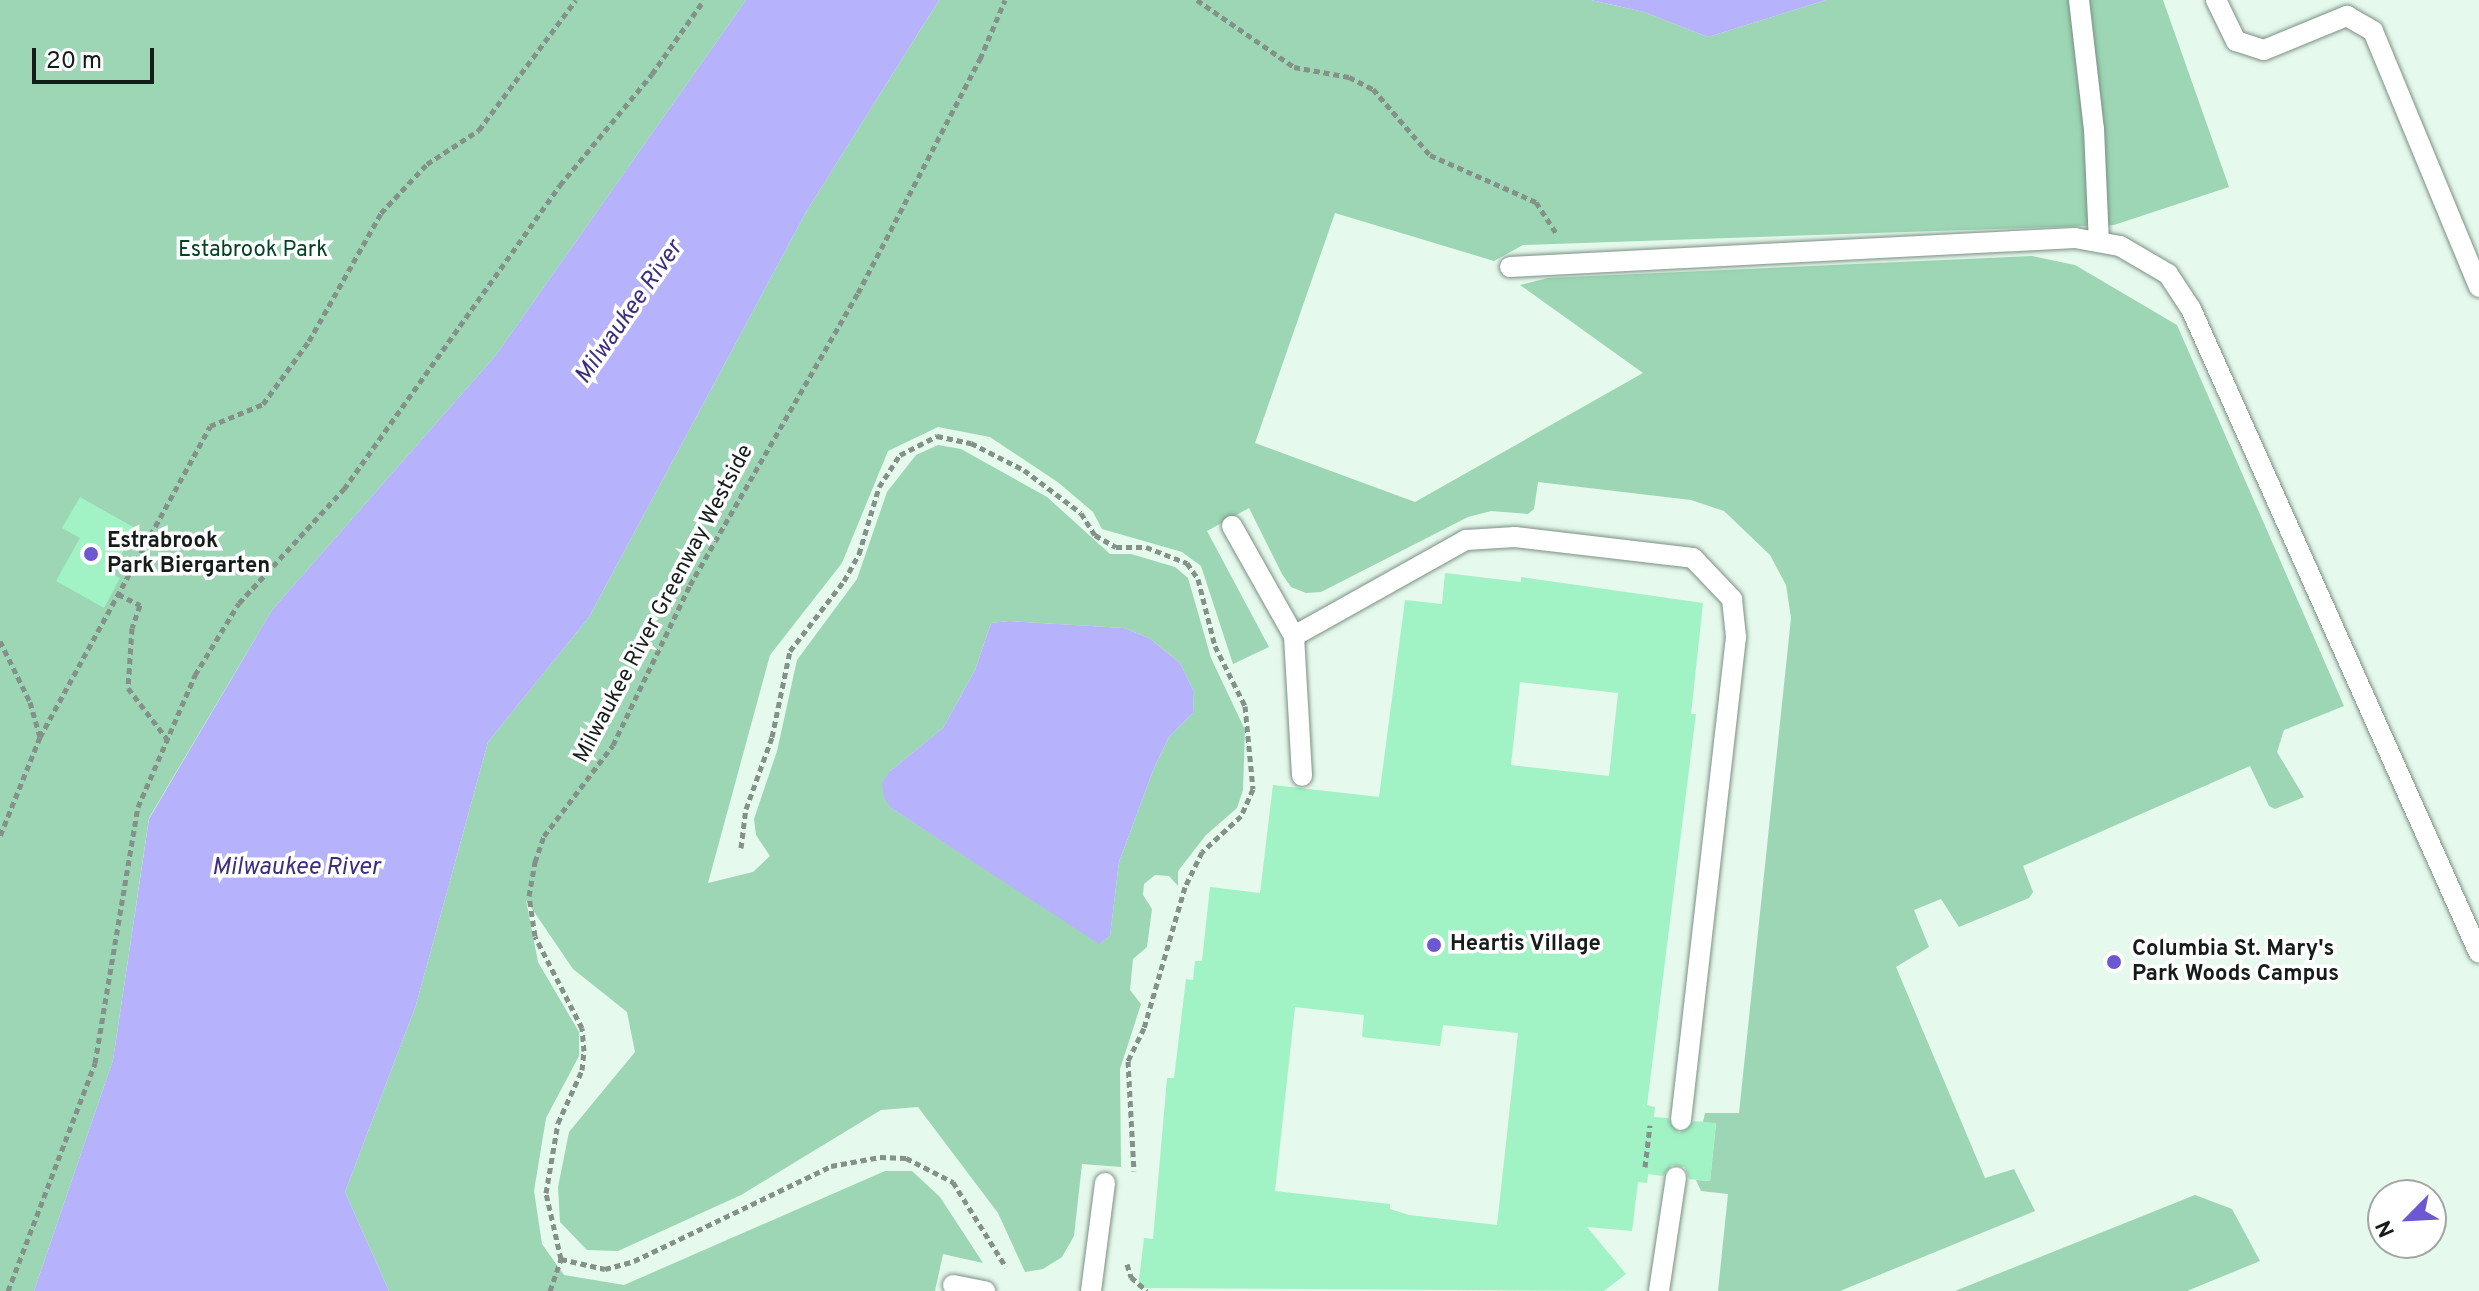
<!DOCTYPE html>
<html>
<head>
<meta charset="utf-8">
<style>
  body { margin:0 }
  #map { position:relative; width:2479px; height:1291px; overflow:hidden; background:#e5f9ec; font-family:Overpass,sans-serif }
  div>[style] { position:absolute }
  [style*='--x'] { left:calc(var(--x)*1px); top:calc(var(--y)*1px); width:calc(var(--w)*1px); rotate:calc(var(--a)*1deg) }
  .green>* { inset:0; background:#9cd6b4 }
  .water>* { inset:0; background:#b6b3fc }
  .building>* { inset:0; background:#a1f2c4 }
  .path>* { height:5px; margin-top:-2.5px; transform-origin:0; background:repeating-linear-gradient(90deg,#839188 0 6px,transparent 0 10px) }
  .roads { filter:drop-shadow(0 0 2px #7c8f84) drop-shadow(0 0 2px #7c8f84) }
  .service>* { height:20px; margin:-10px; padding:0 10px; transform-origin:10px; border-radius:10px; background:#fff }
  .dots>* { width:22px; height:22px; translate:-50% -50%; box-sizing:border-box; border:4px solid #fff; border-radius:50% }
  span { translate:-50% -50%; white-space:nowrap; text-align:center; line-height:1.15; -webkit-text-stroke:7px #fff; paint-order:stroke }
  .park-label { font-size:22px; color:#004327 }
  .poi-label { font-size:22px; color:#161d19; font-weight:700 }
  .left { translate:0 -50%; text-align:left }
  .street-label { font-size:22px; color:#161d19 }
  .water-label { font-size:24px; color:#3c2d80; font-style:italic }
  .north { position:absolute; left:2367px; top:1179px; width:80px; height:80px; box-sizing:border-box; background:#fff; border:2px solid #a2a5a3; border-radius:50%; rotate:246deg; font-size:22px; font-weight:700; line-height:32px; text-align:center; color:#161d19 }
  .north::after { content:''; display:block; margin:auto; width:28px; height:36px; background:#6c58d2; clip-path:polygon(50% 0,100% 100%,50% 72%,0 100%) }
  .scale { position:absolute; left:32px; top:48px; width:122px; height:36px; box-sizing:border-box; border:4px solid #161d19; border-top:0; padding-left:10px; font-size:24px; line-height:28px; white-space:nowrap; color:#161d19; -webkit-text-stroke:6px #fff; paint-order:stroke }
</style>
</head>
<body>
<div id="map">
  <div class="green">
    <i style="clip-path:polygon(0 0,746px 0,496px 355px,272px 610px,149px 818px,113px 1060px,34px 1291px,0 1291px)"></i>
    <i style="clip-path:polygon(evenodd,939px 0,1591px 0,1644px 12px,1708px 37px,1826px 0,2163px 0,2229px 187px,2114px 225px,1523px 245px,1494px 261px,1335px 213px,1255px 443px,1415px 502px,1643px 373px,1520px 285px,1548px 278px,2032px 256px,2075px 265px,2177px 325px,2344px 706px,2284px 730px,2277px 752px,2304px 797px,2275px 809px,2269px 806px,2250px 766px,2023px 866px,2033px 892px,2029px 898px,1959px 927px,1941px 899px,1914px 910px,1929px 947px,1896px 967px,1985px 1178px,2014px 1169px,2035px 1211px,1840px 1291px,1718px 1291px,1728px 1194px,1701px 1191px,1696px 1180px,1710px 1181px,1716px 1124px,1703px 1122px,1705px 1113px,1739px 1113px,1791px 618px,1786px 585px,1770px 555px,1724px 511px,1691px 500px,1538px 482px,1534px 509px,1528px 514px,1491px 511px,1468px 517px,1321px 592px,1306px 593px,1291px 587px,1282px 574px,1249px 508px,1207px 531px,1269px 647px,1233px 664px,1201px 566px,1182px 552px,1102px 529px,1093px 512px,1059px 483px,990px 437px,938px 427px,888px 451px,842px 563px,770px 655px,708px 883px,753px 872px,770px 856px,756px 835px,754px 819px,777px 751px,797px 660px,857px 579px,887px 492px,916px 455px,938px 445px,961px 449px,1047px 497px,1110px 554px,1131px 554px,1175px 567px,1188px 578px,1211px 658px,1245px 730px,1243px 790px,1237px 808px,1206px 835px,1178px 871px,1178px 886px,1169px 876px,1155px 875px,1144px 884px,1143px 895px,1152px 909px,1147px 947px,1133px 959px,1130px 990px,1141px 1004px,1120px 1069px,1121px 1167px,1082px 1164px,1074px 1236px,1062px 1257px,1043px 1269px,1025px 1272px,998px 1213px,918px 1107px,881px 1110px,741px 1195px,618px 1251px,587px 1250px,560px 1222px,558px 1187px,569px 1132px,635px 1052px,627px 1012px,573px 969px,526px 900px,538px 962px,579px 1032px,579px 1056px,546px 1118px,534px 1191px,542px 1244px,564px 1275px,624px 1285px,885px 1171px,912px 1171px,940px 1197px,983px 1263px,943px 1254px,935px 1291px,389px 1291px,345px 1192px,416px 1005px,488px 742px,589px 617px,806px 212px,939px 0,1009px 621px,1124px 628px,1149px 638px,1180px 663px,1194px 692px,1193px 713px,1169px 737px,1154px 768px,1119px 862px,1110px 936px,1100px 943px,891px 808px,890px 771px,943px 728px,975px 670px,991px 623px,1009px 621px)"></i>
    <i style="clip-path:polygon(2195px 1195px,2232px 1209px,2260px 1261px,2187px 1291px,1955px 1291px)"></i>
  </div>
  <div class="water">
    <i style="clip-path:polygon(746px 0,939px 0,806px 212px,589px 617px,488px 742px,416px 1005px,345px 1192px,389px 1291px,34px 1291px,113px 1060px,149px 819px,272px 610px,496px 355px)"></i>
    <i style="clip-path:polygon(1591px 0,1826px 0,1708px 37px,1644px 12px)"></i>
    <i style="clip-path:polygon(1009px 621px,1124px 628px,1149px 638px,1180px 663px,1194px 692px,1193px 713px,1169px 737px,1154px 768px,1119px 862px,1110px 936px,1099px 944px,891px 808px,884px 797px,882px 783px,890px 771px,943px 728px,975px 670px,991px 623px)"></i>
  </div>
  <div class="building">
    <i style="clip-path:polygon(80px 497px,135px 528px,111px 574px,120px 578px,104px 608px,56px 581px,80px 538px,62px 528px)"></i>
    <i style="clip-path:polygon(evenodd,1445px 573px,1521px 582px,1521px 577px,1703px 603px,1691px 714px,1696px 714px,1647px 1105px,1655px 1107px,1654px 1117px,1668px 1118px,1679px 1133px,1694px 1121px,1716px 1123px,1710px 1181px,1689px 1179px,1685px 1167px,1672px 1165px,1663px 1176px,1648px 1174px,1647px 1183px,1638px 1182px,1632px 1231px,1587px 1227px,1626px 1274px,1604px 1291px,1138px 1288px,1144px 1238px,1153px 1239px,1167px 1078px,1174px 1078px,1186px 979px,1193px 980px,1195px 961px,1202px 961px,1210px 887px,1260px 893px,1273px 785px,1379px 797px,1405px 600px,1442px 604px,1445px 573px,1520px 682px,1618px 693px,1609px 776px,1511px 765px,1520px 682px,1445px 573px,1295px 1007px,1364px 1015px,1362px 1037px,1440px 1046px,1443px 1025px,1518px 1033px,1497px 1225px,1409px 1215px,1390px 1209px,1390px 1204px,1275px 1191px,1295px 1007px)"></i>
  </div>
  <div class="path">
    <i style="--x:1197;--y:0;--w:118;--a:34.6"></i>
    <i style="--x:1294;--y:67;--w:56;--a:10.3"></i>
    <i style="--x:1349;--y:77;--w:27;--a:27"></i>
    <i style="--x:1373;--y:89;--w:87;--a:49.2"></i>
    <i style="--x:1430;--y:155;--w:116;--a:23.9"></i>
    <i style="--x:1536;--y:202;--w:38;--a:57"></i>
    <i style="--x:118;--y:594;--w:25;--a:27"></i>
    <i style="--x:140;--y:605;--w:24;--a:109"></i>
    <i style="--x:132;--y:628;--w:60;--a:93.8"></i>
    <i style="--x:128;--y:688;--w:64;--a:52.6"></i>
    <i style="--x:0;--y:641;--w:68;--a:63.8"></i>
    <i style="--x:30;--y:702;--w:36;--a:74"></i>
    <i style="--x:40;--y:737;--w:107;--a:112"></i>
    <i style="--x:40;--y:737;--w:354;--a:-61.3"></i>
    <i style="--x:210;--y:426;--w:57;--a:-22.5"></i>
    <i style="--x:263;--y:404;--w:78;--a:-53.9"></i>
    <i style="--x:309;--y:341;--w:147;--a:-60.6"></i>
    <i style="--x:381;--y:213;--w:67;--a:-46.8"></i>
    <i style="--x:427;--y:164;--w:62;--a:-33.2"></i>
    <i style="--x:479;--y:130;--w:162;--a:-53.3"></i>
    <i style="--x:741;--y:848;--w:39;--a:-83"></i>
    <i style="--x:746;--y:809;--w:77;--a:-70.1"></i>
    <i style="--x:772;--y:737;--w:88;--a:-78.2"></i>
    <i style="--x:790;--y:651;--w:88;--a:-52.4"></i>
    <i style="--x:844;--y:581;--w:31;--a:-61"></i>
    <i style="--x:859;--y:554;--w:70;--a:-73.4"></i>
    <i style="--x:879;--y:487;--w:38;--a:-57"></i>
    <i style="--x:900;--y:455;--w:42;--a:-27.2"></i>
    <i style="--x:937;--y:436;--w:35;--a:12"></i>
    <i style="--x:971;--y:443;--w:59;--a:27"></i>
    <i style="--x:1024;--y:470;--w:71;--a:37"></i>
    <i style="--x:1081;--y:513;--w:26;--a:58"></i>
    <i style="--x:1095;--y:535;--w:24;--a:30"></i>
    <i style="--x:1116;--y:547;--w:30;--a:0"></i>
    <i style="--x:1146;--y:547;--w:44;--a:21.3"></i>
    <i style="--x:1187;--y:563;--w:19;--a:55"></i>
    <i style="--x:1198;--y:579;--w:69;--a:75.8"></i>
    <i style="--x:1215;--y:646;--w:67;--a:63.4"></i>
    <i style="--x:1245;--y:706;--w:83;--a:84.5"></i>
    <i style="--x:1253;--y:789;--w:30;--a:114"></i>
    <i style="--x:1241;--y:816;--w:53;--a:137.3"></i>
    <i style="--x:1202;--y:852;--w:39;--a:116"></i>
    <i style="--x:1185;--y:887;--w:147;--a:106.2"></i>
    <i style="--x:1144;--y:1028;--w:37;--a:116"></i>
    <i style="--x:1128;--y:1061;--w:110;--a:86.9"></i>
    <i style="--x:1645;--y:1167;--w:42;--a:-83.2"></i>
    <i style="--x:561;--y:1259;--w:45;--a:12.8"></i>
    <i style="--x:605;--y:1269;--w:30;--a:-15"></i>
    <i style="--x:634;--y:1261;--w:219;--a:-25.7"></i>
    <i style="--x:831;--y:1166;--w:50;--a:-10.4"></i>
    <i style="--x:880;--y:1157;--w:26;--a:2"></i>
    <i style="--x:906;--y:1158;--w:53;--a:27.1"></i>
    <i style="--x:953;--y:1182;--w:100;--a:58.1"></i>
    <i style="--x:1127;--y:1264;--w:14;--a:73"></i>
    <i style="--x:1131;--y:1277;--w:21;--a:41"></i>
    <i style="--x:8;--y:1291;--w:244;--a:-69.1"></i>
    <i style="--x:95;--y:1063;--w:260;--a:-80.5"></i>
    <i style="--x:138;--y:807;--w:144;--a:-66.6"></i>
    <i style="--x:195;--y:675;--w:84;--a:-58.6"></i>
    <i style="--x:239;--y:603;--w:155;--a:-47.4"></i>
    <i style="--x:344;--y:489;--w:373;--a:-54.6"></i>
    <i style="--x:560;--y:185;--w:144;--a:-50.3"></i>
    <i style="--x:652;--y:74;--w:90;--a:-54.9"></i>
    <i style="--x:550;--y:1291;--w:34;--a:-71"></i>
    <i style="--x:561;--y:1259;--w:68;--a:-102.8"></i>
    <i style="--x:546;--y:1193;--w:71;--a:-80.3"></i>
    <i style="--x:558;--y:1123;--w:58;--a:-65.6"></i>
    <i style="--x:582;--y:1070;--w:19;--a:-84"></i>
    <i style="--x:584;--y:1051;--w:23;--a:-95"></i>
    <i style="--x:582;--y:1028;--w:103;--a:-117.1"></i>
    <i style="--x:535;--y:936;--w:40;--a:-98.5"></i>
    <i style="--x:529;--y:896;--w:35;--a:-80"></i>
    <i style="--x:535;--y:862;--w:28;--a:-71"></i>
    <i style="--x:544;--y:836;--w:114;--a:-52.8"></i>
    <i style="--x:613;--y:745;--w:178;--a:-64.3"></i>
    <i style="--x:690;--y:585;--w:337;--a:-60.1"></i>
    <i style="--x:858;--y:293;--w:264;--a:-62.5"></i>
    <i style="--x:980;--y:59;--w:64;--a:-67"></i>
  </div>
  <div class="roads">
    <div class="service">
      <i style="--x:2079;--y:0;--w:130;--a:83.4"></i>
      <i style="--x:2094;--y:129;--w:113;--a:87.5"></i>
      <i style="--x:2216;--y:0;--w:46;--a:64"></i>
      <i style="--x:2236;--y:41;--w:29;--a:18"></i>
      <i style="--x:2264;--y:50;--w:90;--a:-22.3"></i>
      <i style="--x:2347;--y:16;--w:30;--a:30"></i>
      <i style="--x:2373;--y:31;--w:277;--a:67.5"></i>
      <i style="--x:1510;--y:267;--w:566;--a:-2.94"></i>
      <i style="--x:2075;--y:238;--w:46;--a:10.1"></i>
      <i style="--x:2120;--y:246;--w:56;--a:30.3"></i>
      <i style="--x:2168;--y:274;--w:42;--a:56.7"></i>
      <i style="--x:2191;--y:309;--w:705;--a:65.91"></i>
      <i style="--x:1232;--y:526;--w:126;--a:60.6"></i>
      <i style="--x:1294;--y:636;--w:140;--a:86.7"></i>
      <i style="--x:1294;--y:636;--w:197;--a:-29.2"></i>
      <i style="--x:1466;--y:540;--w:49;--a:-3.5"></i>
      <i style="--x:1515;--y:537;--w:179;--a:6.7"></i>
      <i style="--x:1693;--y:558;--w:57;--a:46.4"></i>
      <i style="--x:1732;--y:599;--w:38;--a:84"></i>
      <i style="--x:1736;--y:637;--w:486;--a:96.5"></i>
      <i style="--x:953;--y:1285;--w:33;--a:11"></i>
      <i style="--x:1091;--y:1291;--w:109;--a:-82.6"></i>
      <i style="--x:1659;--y:1291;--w:115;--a:-81.5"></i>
    </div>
  </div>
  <div class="dots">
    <i style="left:91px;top:554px;background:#6c58d2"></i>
    <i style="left:1434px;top:945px;background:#6c58d2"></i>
    <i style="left:2114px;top:962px;background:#6c58d2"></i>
  </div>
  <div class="park-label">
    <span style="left:253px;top:251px">Estabrook Park</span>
  </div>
  <div class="poi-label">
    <span class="left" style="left:107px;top:554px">Estrabrook<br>Park Biergarten</span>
    <span class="left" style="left:1450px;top:945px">Heartis Village</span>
    <span class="left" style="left:2132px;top:962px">Columbia St. Mary's<br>Park Woods Campus</span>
  </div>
  <div class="street-label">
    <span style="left:664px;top:604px;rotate:-62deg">Milwaukee River Greenway Westside</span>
  </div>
  <div class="water-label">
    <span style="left:630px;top:313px;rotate:-55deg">Milwaukee River</span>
    <span style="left:296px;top:869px">Milwaukee River</span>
  </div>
  <div class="north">N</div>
  <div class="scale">20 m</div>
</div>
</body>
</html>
